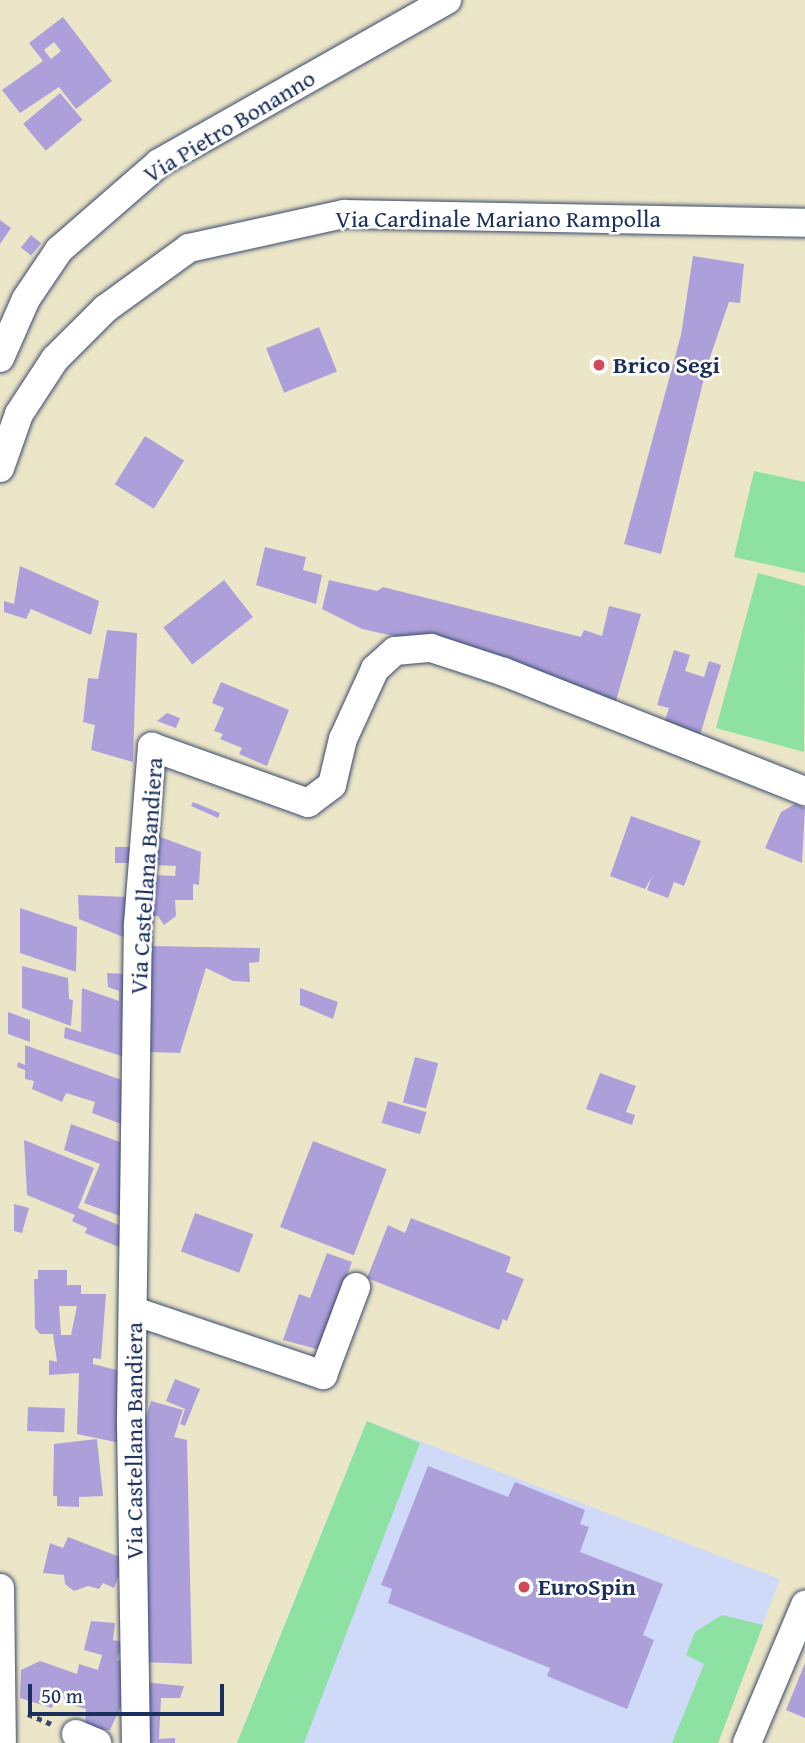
<!DOCTYPE html>
<html>
<head>
<meta charset="utf-8">
<style>
  body { margin:0 }
  #map { position:relative; width:805px; height:1743px; overflow:hidden; background:#ece6c8; font-family:"Gentium Book Plus",serif }
  div>[style] { position:absolute }
  [style*='--x'] { left:calc(var(--x)*1px); top:calc(var(--y)*1px); width:calc(var(--w)*1px); rotate:calc(var(--a)*1deg) }
  .built>* { inset:0; background:#cfdaf9 }
  .green>* { inset:0; background:#8ce1a3 }
  .building>* { inset:0; background:#ada0da; transform-origin:0 0 }
  .path>* { height:4.5px; margin-top:-2.25px; transform-origin:0; background:repeating-linear-gradient(90deg,#3a4a6e 0 5px,transparent 0 10px) }
  .roads { filter:drop-shadow(0 0 2px #3a4a6e) drop-shadow(0 0 2px #3a4a6e) }
  .minor>* { height:28px; margin:-14px; padding:0 14px; transform-origin:14px; border-radius:14px; background:#fff }
  .dots>* { width:19px; height:19px; translate:-50% -50%; box-sizing:border-box; border:4px solid #fff; border-radius:50% }
  span { translate:-50% -50%; white-space:nowrap; text-align:center; line-height:1.15; -webkit-text-stroke:5px #fff; paint-order:stroke }
  .street-label { font-size:24px; color:#1b2f5e }
  .poi-label { font-size:24px; color:#1b2f5e; font-weight:700 }
  .left { translate:0 -50%; text-align:left }
  .scale { position:absolute; left:28px; top:1684px; width:196px; height:32px; box-sizing:border-box; border:4px solid #1b2f5e; border-top:0; padding-left:9px; font-size:21px; line-height:24px; white-space:nowrap; color:#1b2f5e; -webkit-text-stroke:5px #fff; paint-order:stroke }
</style>
</head>
<body>
<div id="map">
  <div class="built">
    <i style="clip-path:polygon(367px 1421px,780px 1579px,718px 1743px,237px 1743px)"></i>
  </div>
  <div class="green">
    <i style="clip-path:polygon(754px 471px,805px 482px,805px 573px,734px 557px)"></i>
    <i style="clip-path:polygon(758px 573px,805px 586px,804px 752px,716px 728px)"></i>
    <i style="clip-path:polygon(367px 1421px,420px 1443px,304px 1743px,237px 1743px)"></i>
    <i style="clip-path:polygon(722px 1615px,763px 1625px,718px 1743px,672px 1743px,704px 1664px,686px 1655px,695px 1632px)"></i>
  </div>
  <div class="building">
    <i style="clip-path:polygon(evenodd,63px 17px,112px 81px,76px 109px,59px 87px,20px 113px,2px 90px,43px 61px,29px 43px,63px 17px,54px 42px,61px 51px,51px 59px,44px 50px,54px 42px)"></i>
    <i style="left:60px;top:93px;width:35px;height:48px;rotate:50deg"></i>
    <i style="clip-path:polygon(0 220px,11px 228px,0 244px)"></i>
    <i style="left:31px;top:235px;width:13px;height:16px;rotate:39deg"></i>
    <i style="clip-path:polygon(693px 256px,744px 264px,740px 303px,729px 302px,707px 366px,661px 554px,624px 544px,681px 335px)"></i>
    <i style="left:319px;top:327px;width:48px;height:57px;rotate:68deg"></i>
    <i style="left:145px;top:436px;width:46px;height:57px;rotate:32deg"></i>
    <i style="clip-path:polygon(265px 547px,306px 557px,303px 570px,322px 575px,316px 604px,256px 585px)"></i>
    <i style="clip-path:polygon(20px 566px,99px 601px,91px 635px,31px 609px,26px 619px,4px 612px,4px 601px,14px 604px)"></i>
    <i style="left:224px;top:580px;width:47px;height:77px;rotate:52deg"></i>
    <i style="clip-path:polygon(329px 580px,377px 591px,383px 587px,581px 637px,584px 630px,602px 636px,609px 606px,641px 614px,615px 704px,412px 640px,362px 629px,322px 609px)"></i>
    <i style="clip-path:polygon(107px 630px,137px 633px,133px 762px,91px 750px,95px 725px,83px 722px,88px 678px,98px 679px)"></i>
    <i style="clip-path:polygon(674px 650px,690px 655px,685px 671px,704px 677px,709px 661px,721px 665px,698px 742px,662px 730px,669px 708px,657px 705px)"></i>
    <i style="clip-path:polygon(221px 682px,289px 710px,267px 766px,239px 754px,242px 748px,220px 739px,223px 734px,214px 731px,224px 708px,212px 703px)"></i>
    <i style="clip-path:polygon(167px 713px,180px 718px,176px 728px,157px 721px)"></i>
    <i style="clip-path:polygon(193px 802px,220px 813px,218px 818px,191px 806px)"></i>
    <i style="clip-path:polygon(795px 804px,805px 808px,802px 863px,765px 848px,781px 812px)"></i>
    <i style="clip-path:polygon(631px 816px,701px 841px,684px 886px,674px 882px,668px 898px,647px 890px,652px 877px,645px 889px,610px 876px)"></i>
    <i style="clip-path:polygon(155px 835px,201px 852px,199px 885px,193px 884px,193px 900px,175px 900px,176px 916px,164px 925px,158px 916px,152px 916px,153px 875px,175px 876px,176px 866px,154px 865px)"></i>
    <i style="left:115px;top:847px;width:15px;height:16px"></i>
    <i style="clip-path:polygon(78px 895px,128px 897px,128px 939px,79px 919px)"></i>
    <i style="clip-path:polygon(20px 908px,77px 927px,76px 972px,20px 953px)"></i>
    <i style="clip-path:polygon(150px 946px,260px 948px,259px 962px,249px 963px,250px 982px,233px 981px,206px 968px,180px 1053px,148px 1052px)"></i>
    <i style="clip-path:polygon(22px 966px,68px 978px,69px 999px,73px 1000px,71px 1026px,22px 1008px)"></i>
    <i style="clip-path:polygon(107px 973px,126px 974px,125px 1057px,64px 1038px,65px 1027px,81px 1032px,82px 988px,119px 1001px,119px 991px,108px 987px)"></i>
    <i style="clip-path:polygon(300px 988px,338px 1002px,333px 1019px,300px 1005px)"></i>
    <i style="clip-path:polygon(8px 1012px,30px 1020px,30px 1042px,8px 1034px)"></i>
    <i style="clip-path:polygon(25px 1045px,127px 1082px,127px 1126px,92px 1113px,95px 1102px,66px 1093px,62px 1102px,32px 1089px,34px 1081px,25px 1079px,25px 1070px,17px 1067px,18px 1062px,25px 1065px)"></i>
    <i style="left:415px;top:1057px;width:24px;height:47px;rotate:15deg"></i>
    <i style="clip-path:polygon(600px 1073px,636px 1086px,626px 1112px,635px 1115px,632px 1125px,586px 1109px)"></i>
    <i style="left:388px;top:1101px;width:40px;height:23px;rotate:16deg"></i>
    <i style="clip-path:polygon(71px 1124px,128px 1145px,126px 1218px,84px 1203px,100px 1164px,64px 1150px)"></i>
    <i style="clip-path:polygon(24px 1140px,94px 1168px,78px 1208px,128px 1229px,126px 1250px,85px 1233px,87px 1228px,72px 1221px,75px 1215px,27px 1195px)"></i>
    <i style="left:313px;top:1141px;width:79px;height:92px;rotate:21deg"></i>
    <i style="clip-path:polygon(14px 1204px,29px 1208px,22px 1233px,14px 1231px)"></i>
    <i style="left:195px;top:1213px;width:62px;height:41px;rotate:20deg"></i>
    <i style="clip-path:polygon(411px 1218px,511px 1257px,506px 1272px,524px 1279px,507px 1321px,503px 1319px,499px 1330px,367px 1278px,388px 1225px,405px 1233px)"></i>
    <i style="clip-path:polygon(327px 1253px,352px 1262px,320px 1350px,283px 1340px,299px 1294px,310px 1298px)"></i>
    <i style="clip-path:polygon(evenodd,38px 1270px,67px 1270px,67px 1285px,81px 1285px,81px 1294px,106px 1294px,101px 1359px,93px 1358px,93px 1364px,124px 1372px,125px 1385px,117px 1385px,117px 1425px,125px 1444px,77px 1434px,79px 1373px,49px 1375px,49px 1360px,57px 1362px,53px 1334px,40px 1334px,35px 1328px,34px 1279px,38px 1279px,38px 1270px,59px 1306px,77px 1306px,71px 1335px,61px 1335px,59px 1306px)"></i>
    <i style="clip-path:polygon(175px 1379px,200px 1389px,185px 1426px,180px 1424px,185px 1409px,166px 1401px)"></i>
    <i style="clip-path:polygon(151px 1401px,183px 1410px,174px 1437px,187px 1440px,192px 1664px,144px 1662px,143px 1428px)"></i>
    <i style="left:28px;top:1407px;width:37px;height:24px;rotate:2deg"></i>
    <i style="clip-path:polygon(97px 1439px,103px 1496px,79px 1497px,79px 1507px,57px 1506px,57px 1496px,53px 1496px,54px 1444px)"></i>
    <i style="clip-path:polygon(428px 1466px,508px 1497px,515px 1482px,585px 1510px,580px 1524px,589px 1527px,580px 1552px,663px 1584px,643px 1635px,654px 1640px,627px 1709px,547px 1676px,550px 1668px,388px 1603px,392px 1589px,381px 1585px)"></i>
    <i style="clip-path:polygon(68px 1537px,125px 1559px,114px 1588px,103px 1583px,99px 1589px,88px 1586px,74px 1591px,65px 1584px,64px 1575px,43px 1573px,50px 1543px,63px 1548px)"></i>
    <i style="clip-path:polygon(91px 1621px,115px 1623px,113px 1640px,123px 1642px,117px 1660px,127px 1663px,122px 1704px,110px 1730px,85px 1729px,86px 1709px,66px 1703px,63px 1693px,57px 1691px,52px 1708px,20px 1698px,21px 1670px,40px 1661px,77px 1674px,79px 1664px,98px 1670px,102px 1655px,84px 1650px)"></i>
    <i style="clip-path:polygon(805px 1663px,805px 1718px,786px 1710px)"></i>
    <i style="clip-path:polygon(142px 1682px,184px 1686px,180px 1698px,161px 1698px,159px 1739px,175px 1738px,175px 1743px,140px 1743px)"></i>
  </div>
  <div class="path">
    <i style="--x:28;--y:1714;--w:26;--a:23"></i>
  </div>
  <div class="roads">
    <div class="minor">
      <i style="--x:0;--y:358;--w:64;--a:-66.2"></i>
      <i style="--x:26;--y:299;--w:59;--a:-56"></i>
      <i style="--x:59;--y:250;--w:133;--a:-41"></i>
      <i style="--x:159;--y:163;--w:331;--a:-29.5"></i>
      <i style="--x:0;--y:468;--w:57;--a:-70.6"></i>
      <i style="--x:19;--y:414;--w:66;--a:-56.8"></i>
      <i style="--x:55;--y:359;--w:71;--a:-45"></i>
      <i style="--x:105;--y:309;--w:104;--a:-36"></i>
      <i style="--x:189;--y:248;--w:159;--a:-12.4"></i>
      <i style="--x:344;--y:214;--w:461;--a:1.1"></i>
      <i style="--x:134;--y:1311;--w:200;--a:18.7"></i>
      <i style="--x:323;--y:1375;--w:94;--a:-69.4"></i>
      <i style="--x:0;--y:1588;--w:155;--a:89.3"></i>
      <i style="--x:76;--y:1734;--w:23;--a:23"></i>
      <i style="--x:136;--y:1743;--w:323;--a:-90.9"></i>
      <i style="--x:131;--y:1420;--w:496;--a:-89.2"></i>
      <i style="--x:138;--y:924;--w:178;--a:-85.5"></i>
      <i style="--x:152;--y:747;--w:166;--a:19.7"></i>
      <i style="--x:308;--y:803;--w:30;--a:-37"></i>
      <i style="--x:332;--y:785;--w:47;--a:-76.6"></i>
      <i style="--x:343;--y:739;--w:77;--a:-65.4"></i>
      <i style="--x:375;--y:669;--w:27;--a:-42"></i>
      <i style="--x:395;--y:651;--w:36;--a:-5"></i>
      <i style="--x:431;--y:648;--w:77;--a:18.2"></i>
      <i style="--x:504;--y:672;--w:324;--a:21.6"></i>
      <i style="--x:747;--y:1743;--w:150;--a:-67.2"></i>
    </div>
  </div>
  <div class="dots">
    <i style="left:599px;top:365px;background:#d1495b"></i>
    <i style="left:524px;top:1587px;background:#d1495b"></i>
  </div>
  <div class="street-label">
    <span style="left:229px;top:126px;rotate:-31deg">Via Pietro Bonanno</span>
    <span style="left:498px;top:219px">Via Cardinale Mariano Rampolla</span>
    <span style="left:146px;top:876px;rotate:-86deg">Via Castellana Bandiera</span>
    <span style="left:134px;top:1441px;rotate:-90deg">Via Castellana Bandiera</span>
  </div>
  <div class="poi-label">
    <span class="left" style="left:613px;top:365px">Brico Segi</span>
    <span class="left" style="left:538px;top:1587px">EuroSpin</span>
  </div>
  <div class="scale">50 m</div>
</div>
</body>
</html>
